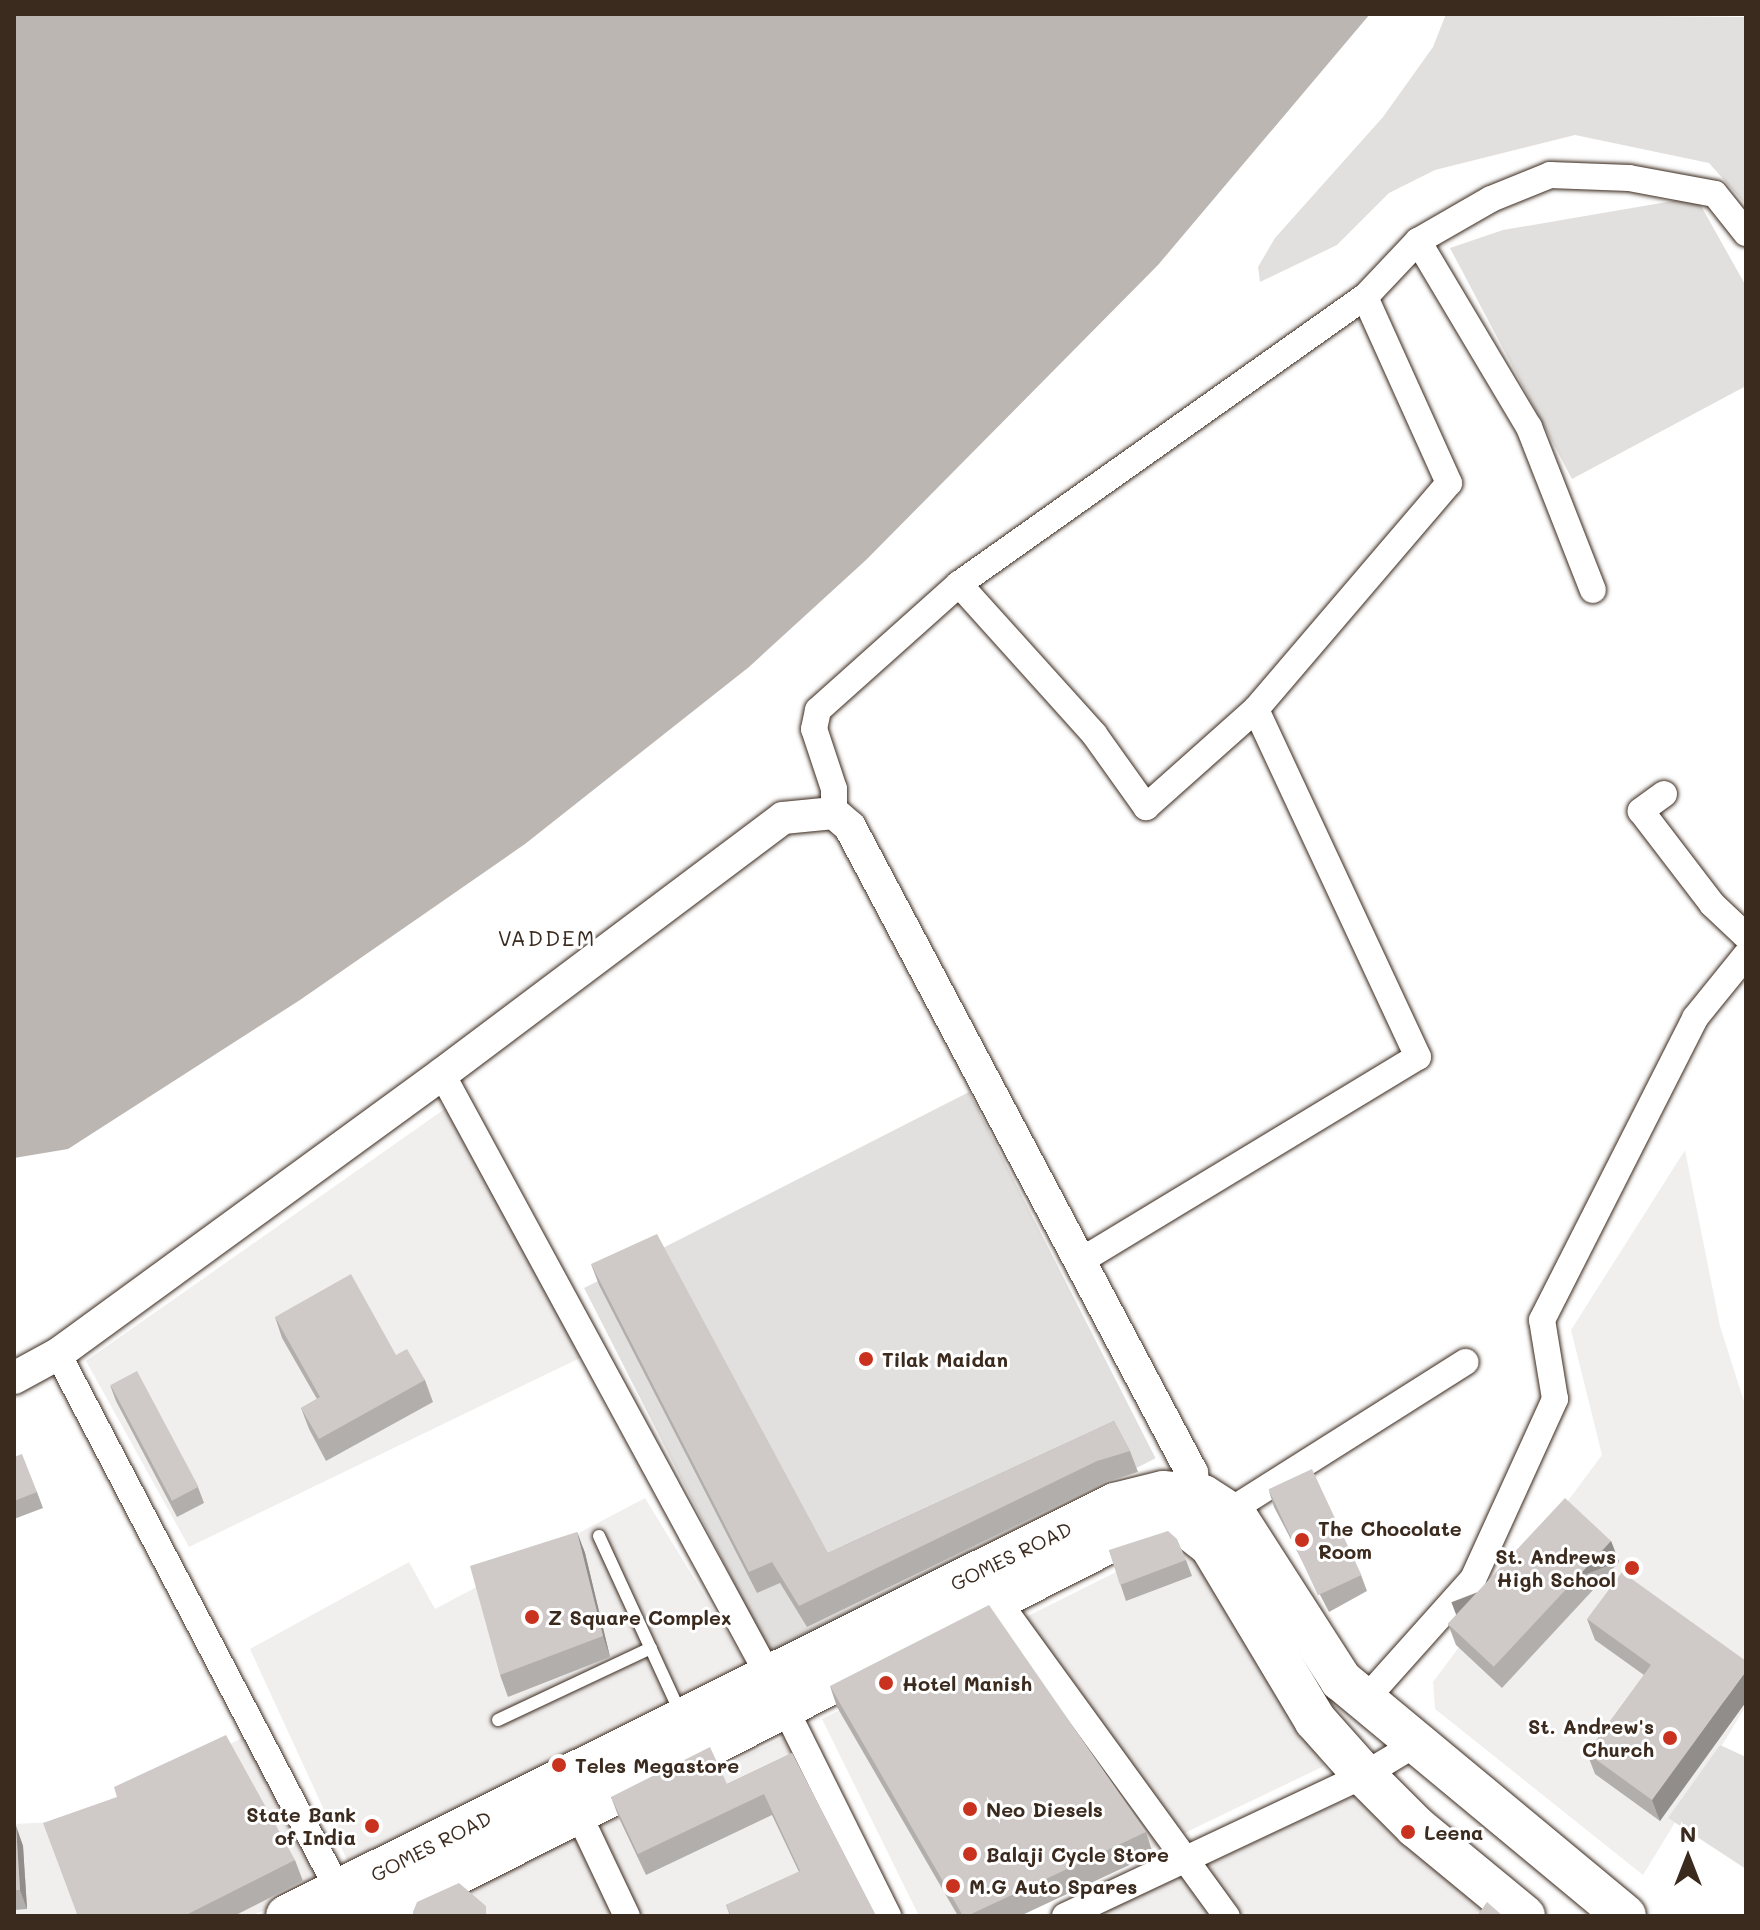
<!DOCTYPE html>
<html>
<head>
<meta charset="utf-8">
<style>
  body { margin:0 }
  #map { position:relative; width:1760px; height:1930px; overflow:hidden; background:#fff; font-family:Mali,sans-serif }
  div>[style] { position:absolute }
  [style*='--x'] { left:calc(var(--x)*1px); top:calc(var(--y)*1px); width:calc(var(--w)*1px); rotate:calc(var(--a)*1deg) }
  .built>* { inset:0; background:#f1efee }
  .green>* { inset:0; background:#e2e0de; transform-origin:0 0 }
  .water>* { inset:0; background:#bcb6b3 }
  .roads { filter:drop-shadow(0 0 2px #3b2a1e) drop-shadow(0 0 2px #3b2a1e) }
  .service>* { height:12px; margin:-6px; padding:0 6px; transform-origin:6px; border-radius:6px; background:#fff }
  .minor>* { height:26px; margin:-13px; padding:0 13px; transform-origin:13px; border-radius:13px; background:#fff }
  .tertiary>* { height:32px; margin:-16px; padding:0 16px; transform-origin:16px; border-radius:16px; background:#fff }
  .primary>* { height:42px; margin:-21px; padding:0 21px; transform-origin:21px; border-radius:21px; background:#fff }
  .wall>* { inset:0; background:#b2aeab }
  .shaded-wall>* { inset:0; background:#918d8b; transform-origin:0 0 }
  .building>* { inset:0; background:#cfcac7; transform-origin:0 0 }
  .dots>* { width:22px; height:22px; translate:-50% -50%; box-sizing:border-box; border:4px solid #fff; border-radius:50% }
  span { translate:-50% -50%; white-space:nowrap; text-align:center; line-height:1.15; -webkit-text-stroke:6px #fff; paint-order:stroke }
  .poi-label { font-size:20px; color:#3b2a1e; font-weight:700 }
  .left { translate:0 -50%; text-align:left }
  .right { translate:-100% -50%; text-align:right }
  .street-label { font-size:20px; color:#3b2a1e }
  .neighbourhood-label { font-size:22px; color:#3b2a1e; letter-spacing:2px }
  .frame { position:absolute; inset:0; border:16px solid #3b2a1e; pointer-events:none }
  .north { position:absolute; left:1648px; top:1818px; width:80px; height:80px; -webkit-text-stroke:6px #fff; paint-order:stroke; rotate:0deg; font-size:22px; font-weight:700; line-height:32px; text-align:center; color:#3b2a1e }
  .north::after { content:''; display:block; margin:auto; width:28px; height:36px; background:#3b2a1e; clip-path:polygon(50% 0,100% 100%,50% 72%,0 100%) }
</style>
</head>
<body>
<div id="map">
  <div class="built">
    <i style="clip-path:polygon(446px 1108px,582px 1357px,189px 1547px,86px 1361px)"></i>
    <i style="clip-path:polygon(1685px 1150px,1720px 1326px,1746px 1408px,1746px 1706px,1643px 1875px,1435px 1709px,1433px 1682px,1602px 1455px,1571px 1330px)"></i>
    <i style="clip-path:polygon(645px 1498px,750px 1670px,354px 1875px,250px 1649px,409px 1562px,435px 1609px)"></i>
    <i style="clip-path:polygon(1194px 1533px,1324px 1766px,1012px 1916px,919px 1916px,822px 1719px)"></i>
    <i style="clip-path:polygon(244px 1737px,323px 1887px,250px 1916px,14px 1916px,14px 1824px,75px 1821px)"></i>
    <i style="clip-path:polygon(784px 1737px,873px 1916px,415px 1916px)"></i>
    <i style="clip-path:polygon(1356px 1795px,1497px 1916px,1095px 1916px)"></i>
  </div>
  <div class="green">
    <i style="clip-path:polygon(1446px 14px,1746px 17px,1746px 205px,1709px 163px,1575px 135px,1435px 170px,1389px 193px,1337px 245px,1260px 282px,1258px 267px,1275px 238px,1383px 117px,1433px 47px)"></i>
    <i style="clip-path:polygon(1696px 197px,1746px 286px,1746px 386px,1572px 479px,1450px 248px,1503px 230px)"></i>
    <i style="left:969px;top:1092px;width:411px;height:432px;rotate:63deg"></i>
    <i style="clip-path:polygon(1720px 1745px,1746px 1757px,1746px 1869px,1668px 1818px)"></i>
  </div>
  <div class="water">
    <i style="clip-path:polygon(14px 14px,1370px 14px,1158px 265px,866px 560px,749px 667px,525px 844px,300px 1000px,68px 1149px,14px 1158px)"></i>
  </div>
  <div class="roads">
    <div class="service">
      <i style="--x:599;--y:1536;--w:196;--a:65.3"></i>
      <i style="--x:498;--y:1720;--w:169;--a:-25.2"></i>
    </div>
    <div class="minor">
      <i style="--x:1418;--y:241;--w:217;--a:59.2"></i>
      <i style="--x:1529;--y:427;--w:175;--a:68.6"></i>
      <i style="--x:959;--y:584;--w:202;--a:48"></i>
      <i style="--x:1094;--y:734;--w:90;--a:54.5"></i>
      <i style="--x:1146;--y:807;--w:147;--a:-41.7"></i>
      <i style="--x:1664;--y:794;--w:29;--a:144"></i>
      <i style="--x:1641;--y:811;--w:117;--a:52.6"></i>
      <i style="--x:1712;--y:904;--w:47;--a:43.3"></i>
      <i style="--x:834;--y:813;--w:24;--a:-90"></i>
      <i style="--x:834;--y:789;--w:63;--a:-108.4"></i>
      <i style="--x:814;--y:729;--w:19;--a:-78"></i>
      <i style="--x:818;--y:710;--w:189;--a:-41.8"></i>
      <i style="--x:959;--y:584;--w:497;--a:-35.3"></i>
      <i style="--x:1365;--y:297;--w:77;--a:-46.6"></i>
      <i style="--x:1418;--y:241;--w:84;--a:-29.9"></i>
      <i style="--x:1491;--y:199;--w:64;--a:-22.1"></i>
      <i style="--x:1550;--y:175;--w:79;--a:2.2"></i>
      <i style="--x:1629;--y:178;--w:87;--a:10.5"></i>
      <i style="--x:1715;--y:194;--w:50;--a:51.5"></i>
      <i style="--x:442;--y:1074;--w:687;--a:61.5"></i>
      <i style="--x:770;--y:1678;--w:266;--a:63.6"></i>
      <i style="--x:1079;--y:1262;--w:396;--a:-31.2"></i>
      <i style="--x:1418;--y:1057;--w:384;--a:-115"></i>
      <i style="--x:1256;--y:709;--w:297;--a:-49.5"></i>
      <i style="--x:1449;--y:483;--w:204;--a:-114.3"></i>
      <i style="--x:58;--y:1354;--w:634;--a:62.38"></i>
      <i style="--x:1217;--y:1519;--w:294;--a:-32.3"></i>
      <i style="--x:997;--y:1600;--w:391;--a:54"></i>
      <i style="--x:1363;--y:1702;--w:165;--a:-48.2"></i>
      <i style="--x:1473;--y:1579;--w:198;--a:-65.5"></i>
      <i style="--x:1555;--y:1399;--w:80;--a:-99.3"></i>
      <i style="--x:1542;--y:1320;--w:339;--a:-63.1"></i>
      <i style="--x:1695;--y:1018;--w:81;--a:-51"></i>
      <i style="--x:578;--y:1813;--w:114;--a:64.6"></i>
      <i style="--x:1065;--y:1916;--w:331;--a:-25.2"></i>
      <i style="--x:1364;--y:1775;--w:58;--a:-31"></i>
    </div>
    <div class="tertiary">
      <i style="--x:14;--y:1378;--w:50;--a:-28.6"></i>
      <i style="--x:58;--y:1354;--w:475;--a:-36.1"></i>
      <i style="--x:442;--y:1074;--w:426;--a:-36.9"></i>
      <i style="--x:783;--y:818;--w:51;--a:-5.6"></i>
      <i style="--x:834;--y:813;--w:21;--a:41"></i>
      <i style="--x:850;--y:827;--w:731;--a:62.1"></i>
      <i style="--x:1192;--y:1473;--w:42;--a:85.9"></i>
    </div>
    <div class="primary">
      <i style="--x:287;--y:1916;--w:925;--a:-26.45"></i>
      <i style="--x:1115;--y:1504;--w:49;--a:-14"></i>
      <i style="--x:1163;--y:1492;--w:40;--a:5.7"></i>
      <i style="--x:1203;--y:1496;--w:40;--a:32.9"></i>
      <i style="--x:1237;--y:1518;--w:193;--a:57.3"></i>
      <i style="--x:1341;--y:1680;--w:369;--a:39.7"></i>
      <i style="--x:374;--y:1916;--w:843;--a:-26.96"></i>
      <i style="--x:1125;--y:1534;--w:42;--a:-16.7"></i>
      <i style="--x:1165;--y:1522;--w:18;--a:6"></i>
      <i style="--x:1183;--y:1524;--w:36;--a:38"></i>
      <i style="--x:1211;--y:1546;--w:203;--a:59.1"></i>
      <i style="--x:1315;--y:1720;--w:74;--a:48.3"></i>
      <i style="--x:1364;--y:1775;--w:74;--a:45"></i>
      <i style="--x:1416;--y:1827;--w:140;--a:39.5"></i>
    </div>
  </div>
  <div class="wall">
    <i style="clip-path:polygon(591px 1264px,828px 1553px,1114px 1421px,1130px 1451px,1138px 1472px,1104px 1483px,807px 1627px,780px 1583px,757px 1593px,599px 1285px)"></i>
    <i style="clip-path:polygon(275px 1317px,396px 1355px,425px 1380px,433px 1402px,326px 1461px,309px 1429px,301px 1408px,317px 1399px,282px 1338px)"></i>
    <i style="clip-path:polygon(110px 1385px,198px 1487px,204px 1503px,177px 1517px,116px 1401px)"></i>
    <i style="clip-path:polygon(14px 1457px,37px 1492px,43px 1508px,14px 1519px)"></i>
    <i style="clip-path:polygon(1269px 1491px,1361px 1575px,1367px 1591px,1329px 1612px,1274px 1507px)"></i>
    <i style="clip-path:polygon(577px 1532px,585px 1553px,610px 1657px,508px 1697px,500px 1675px)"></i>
    <i style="clip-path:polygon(1611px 1541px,1619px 1562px,1502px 1688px,1456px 1645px,1448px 1624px)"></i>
    <i style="clip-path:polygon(1109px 1550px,1186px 1560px,1192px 1576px,1126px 1601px)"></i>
    <i style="clip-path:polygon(1587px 1619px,1746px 1661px,1660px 1821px,1595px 1774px,1587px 1753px,1644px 1675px,1595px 1640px)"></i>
    <i style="clip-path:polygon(830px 1686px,1146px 1832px,1153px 1854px,1020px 1916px,958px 1916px,837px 1707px)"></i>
    <i style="clip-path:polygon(792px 1753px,876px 1916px,730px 1916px,726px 1905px,799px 1872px,772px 1815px,646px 1875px,619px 1818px,611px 1797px,727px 1784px)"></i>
    <i style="clip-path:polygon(16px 1826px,23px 1846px,27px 1909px,14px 1910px,14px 1827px)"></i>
    <i style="clip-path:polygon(295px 1860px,303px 1881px,234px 1916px,72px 1916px)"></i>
  </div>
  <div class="shaded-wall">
    <i style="clip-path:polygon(577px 1532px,585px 1553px,610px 1657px,603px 1636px)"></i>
    <i style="left:1611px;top:1541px;width:22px;height:171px;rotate:69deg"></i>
    <i style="clip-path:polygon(1746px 1671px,1746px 1702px,1660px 1821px,1652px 1800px)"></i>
    <i style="clip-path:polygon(16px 1826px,23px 1846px,27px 1909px,20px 1890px)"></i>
  </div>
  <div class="building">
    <i style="clip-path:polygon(657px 1234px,828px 1553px,1114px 1421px,1130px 1451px,1097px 1461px,799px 1606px,772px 1562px,749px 1572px,591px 1264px)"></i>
    <i style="clip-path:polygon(351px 1274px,396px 1355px,407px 1349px,425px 1380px,319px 1439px,301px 1408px,320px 1397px,275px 1317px)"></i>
    <i style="left:137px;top:1371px;width:131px;height:30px;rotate:62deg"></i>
    <i style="clip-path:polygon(22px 1454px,37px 1492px,14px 1501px,14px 1457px)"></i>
    <i style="left:1312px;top:1469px;width:117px;height:48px;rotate:65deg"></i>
    <i style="left:1565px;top:1498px;width:63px;height:172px;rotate:43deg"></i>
    <i style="clip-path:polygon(1168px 1531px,1177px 1539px,1186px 1560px,1120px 1585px,1109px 1550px)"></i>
    <i style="clip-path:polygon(577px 1532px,603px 1636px,500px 1675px,470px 1566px)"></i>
    <i style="clip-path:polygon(1622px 1572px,1746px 1661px,1746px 1671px,1652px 1800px,1587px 1753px,1651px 1665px,1587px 1619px)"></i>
    <i style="clip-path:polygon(989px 1605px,1146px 1832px,967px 1916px,963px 1916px,830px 1686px)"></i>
    <i style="clip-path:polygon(226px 1735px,295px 1860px,184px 1916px,72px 1916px,77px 1914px,43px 1823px,117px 1797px,114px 1787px)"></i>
    <i style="clip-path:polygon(710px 1747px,727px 1784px,792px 1753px,876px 1916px,731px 1916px,726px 1905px,800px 1871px,764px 1794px,638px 1854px,611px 1797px)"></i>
    <i style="clip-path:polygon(16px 1826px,20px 1890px,14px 1890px,14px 1827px)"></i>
    <i style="clip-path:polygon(459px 1883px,486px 1906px,486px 1916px,413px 1916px,413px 1912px,417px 1902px)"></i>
    <i style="clip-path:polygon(1487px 1902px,1503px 1916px,1477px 1916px)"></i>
  </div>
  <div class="dots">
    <i style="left:866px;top:1359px;background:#c8321e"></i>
    <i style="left:1302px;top:1540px;background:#c8321e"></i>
    <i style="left:1632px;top:1568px;background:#c8321e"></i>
    <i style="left:532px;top:1617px;background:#c8321e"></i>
    <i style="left:886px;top:1683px;background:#c8321e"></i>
    <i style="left:1670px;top:1738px;background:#c8321e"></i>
    <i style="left:559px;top:1765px;background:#c8321e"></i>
    <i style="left:970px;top:1809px;background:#c8321e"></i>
    <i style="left:372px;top:1826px;background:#c8321e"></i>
    <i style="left:1408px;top:1832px;background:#c8321e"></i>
    <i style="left:970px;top:1854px;background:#c8321e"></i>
    <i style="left:953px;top:1886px;background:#c8321e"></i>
  </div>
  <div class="poi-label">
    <span class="left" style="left:882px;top:1359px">Tilak Maidan</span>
    <span class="left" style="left:1318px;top:1540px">The Chocolate<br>Room</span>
    <span class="right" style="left:1616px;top:1568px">St. Andrews<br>High School</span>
    <span class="left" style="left:548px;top:1617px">Z Square Complex</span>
    <span class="left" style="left:902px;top:1683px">Hotel Manish</span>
    <span class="right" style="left:1654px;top:1738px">St. Andrew's<br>Church</span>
    <span class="left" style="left:575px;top:1765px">Teles Megastore</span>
    <span class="left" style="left:986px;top:1809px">Neo Diesels</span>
    <span class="right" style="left:356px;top:1826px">State Bank<br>of India</span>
    <span class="left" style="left:1424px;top:1832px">Leena</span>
    <span class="left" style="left:986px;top:1854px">Balaji Cycle Store</span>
    <span class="left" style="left:969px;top:1886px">M.G Auto Spares</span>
  </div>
  <div class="street-label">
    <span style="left:1011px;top:1556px;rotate:-26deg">GOMES ROAD</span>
    <span style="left:431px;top:1846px;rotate:-27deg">GOMES ROAD</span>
  </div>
  <div class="neighbourhood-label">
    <span style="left:547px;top:938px">VADDEM</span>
  </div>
  <div class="frame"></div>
  <div class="north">N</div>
</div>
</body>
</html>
